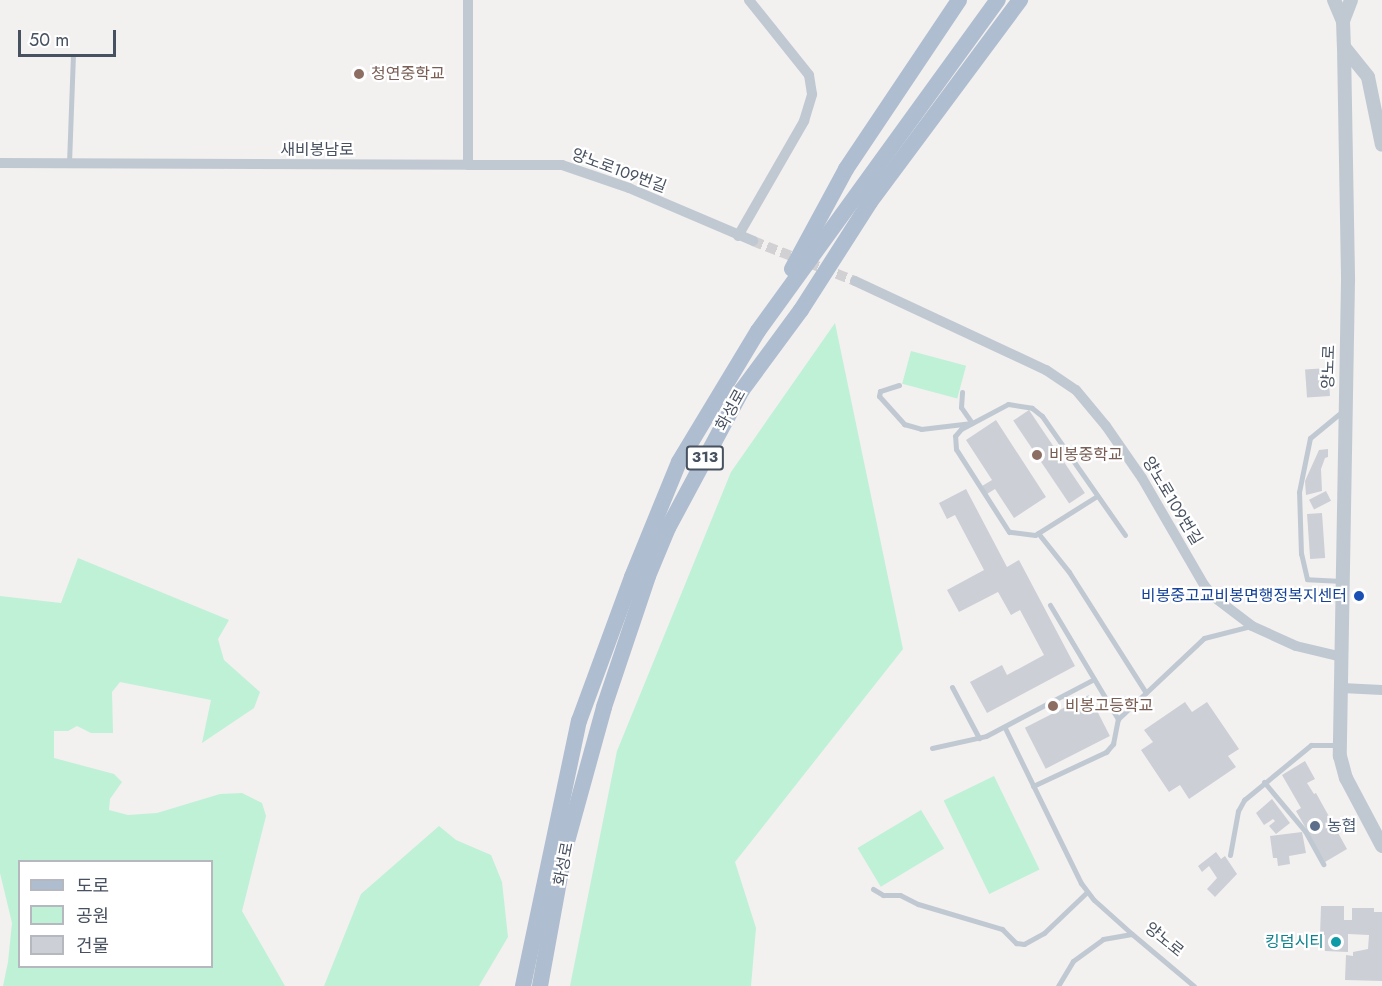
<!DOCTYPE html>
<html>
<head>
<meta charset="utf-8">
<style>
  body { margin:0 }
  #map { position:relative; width:1382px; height:986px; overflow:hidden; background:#f3f0f0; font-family:Jost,"Noto Sans KR",sans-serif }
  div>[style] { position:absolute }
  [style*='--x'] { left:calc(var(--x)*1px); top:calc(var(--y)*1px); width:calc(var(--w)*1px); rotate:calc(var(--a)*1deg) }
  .green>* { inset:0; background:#bef1d6; transform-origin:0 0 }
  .building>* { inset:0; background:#cccfd5; transform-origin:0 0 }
  .minor-tunnel>* { height:10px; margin-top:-5px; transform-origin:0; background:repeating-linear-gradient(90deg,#d1d0d3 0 10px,transparent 0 15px) }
  .service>* { height:5px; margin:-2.5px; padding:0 2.5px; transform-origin:2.5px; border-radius:2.5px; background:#c0c9d2 }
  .minor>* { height:10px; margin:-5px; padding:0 5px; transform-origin:5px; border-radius:5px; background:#c0c9d2 }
  .tertiary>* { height:14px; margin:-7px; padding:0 7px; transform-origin:7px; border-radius:7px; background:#c0c9d2 }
  .primary>* { height:16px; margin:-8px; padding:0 8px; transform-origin:8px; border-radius:8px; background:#afbdd0 }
  .dots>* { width:16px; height:16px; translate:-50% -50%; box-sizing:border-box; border:3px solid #fff; border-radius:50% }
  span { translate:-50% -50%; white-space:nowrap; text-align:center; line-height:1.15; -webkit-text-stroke:4.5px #fff; paint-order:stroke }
  .shield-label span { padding:2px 4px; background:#fff; border:2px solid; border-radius:4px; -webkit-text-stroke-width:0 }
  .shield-label { font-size:15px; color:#47515f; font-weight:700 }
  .education-label { font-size:16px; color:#785e54 }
  .left { translate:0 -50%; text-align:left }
  .street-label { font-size:16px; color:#47515f }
  .transit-label { font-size:16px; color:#164399 }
  .right { translate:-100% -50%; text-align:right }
  .service-label { font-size:16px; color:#4e5e75 }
  .culture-label { font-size:16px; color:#0d838f }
  .legend { position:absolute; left:18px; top:860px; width:195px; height:108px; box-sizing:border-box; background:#fff; border:2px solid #b5b9bf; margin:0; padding:8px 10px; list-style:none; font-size:18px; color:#47515f }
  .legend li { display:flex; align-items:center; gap:12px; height:30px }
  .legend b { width:30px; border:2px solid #b5b9bf }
  .scale { position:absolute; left:18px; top:30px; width:98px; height:27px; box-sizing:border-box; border:3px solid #47515f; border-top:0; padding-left:8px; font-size:18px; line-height:21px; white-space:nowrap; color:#47515f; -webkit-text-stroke:4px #fff; paint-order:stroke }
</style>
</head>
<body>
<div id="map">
  <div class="green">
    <i style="clip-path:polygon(835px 323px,903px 649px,735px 862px,756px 928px,751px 986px,570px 986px,617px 751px,731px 472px)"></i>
    <i style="left:911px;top:351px;width:57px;height:34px;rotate:15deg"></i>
    <i style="clip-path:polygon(evenodd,78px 558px,229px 620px,218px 639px,224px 660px,260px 692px,254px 708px,202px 743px,211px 700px,120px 682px,112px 692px,113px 733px,91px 733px,77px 726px,68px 731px,54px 731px,54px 758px,114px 774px,122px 782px,110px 799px,109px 810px,128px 815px,157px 813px,220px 794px,242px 793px,262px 803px,266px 816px,242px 911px,285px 986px,3px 986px,8px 962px,12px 923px,0 873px,0 596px,61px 603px,78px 558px,20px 862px,212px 862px,212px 966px,20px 966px,20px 862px)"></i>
    <i style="left:994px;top:776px;width:104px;height:56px;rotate:64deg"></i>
    <i style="left:921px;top:810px;width:45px;height:74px;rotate:59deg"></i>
    <i style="clip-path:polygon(439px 826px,456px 840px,491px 855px,502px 882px,508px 937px,479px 986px,324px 986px,361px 894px)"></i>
  </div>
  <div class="building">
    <i style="left:1328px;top:368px;width:28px;height:23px;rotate:86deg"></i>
    <i style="left:1029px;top:410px;width:100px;height:19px;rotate:56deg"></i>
    <i style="clip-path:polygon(996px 420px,1046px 497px,1014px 518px,995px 489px,987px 494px,982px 486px,992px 480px,966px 440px)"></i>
    <i style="clip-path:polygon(1328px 449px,1328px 457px,1325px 458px,1321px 469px,1322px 491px,1306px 495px,1305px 481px,1319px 450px)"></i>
    <i style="clip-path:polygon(966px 489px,1007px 567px,1019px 560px,1075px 666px,987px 713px,970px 682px,1002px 665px,1007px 675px,1044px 655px,1020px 610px,1011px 615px,998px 592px,959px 612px,947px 590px,984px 570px,955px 515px,947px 519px,939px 503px)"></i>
    <i style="left:1326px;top:491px;width:11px;height:19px;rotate:63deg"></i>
    <i style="left:1322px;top:513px;width:45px;height:15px;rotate:86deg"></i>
    <i style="left:1089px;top:695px;width:46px;height:72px;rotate:63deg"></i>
    <i style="clip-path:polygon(1185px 702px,1192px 712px,1207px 702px,1239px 749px,1228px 756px,1236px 767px,1189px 799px,1180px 785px,1169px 792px,1141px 750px,1153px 742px,1144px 730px)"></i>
    <i style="clip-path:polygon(1305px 761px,1315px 779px,1307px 783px,1314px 794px,1316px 793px,1347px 849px,1325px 862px,1296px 811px,1301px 808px,1282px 775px)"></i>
    <i style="clip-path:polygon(1272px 799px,1290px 823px,1276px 834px,1269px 826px,1275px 821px,1273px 819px,1264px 825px,1256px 813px)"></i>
    <i style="clip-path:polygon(1302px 832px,1306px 853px,1289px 856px,1290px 864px,1278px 866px,1277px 858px,1273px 858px,1270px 836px)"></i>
    <i style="clip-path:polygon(1216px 852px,1221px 859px,1225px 856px,1237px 874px,1215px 897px,1207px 889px,1217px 878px,1209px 866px,1202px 872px,1198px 866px)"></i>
    <i style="clip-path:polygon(1321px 906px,1344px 906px,1344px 920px,1352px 920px,1352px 908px,1374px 908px,1374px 912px,1382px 912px,1382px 981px,1345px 980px,1346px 955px,1353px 956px,1353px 952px,1368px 949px,1369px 935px,1348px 934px,1348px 952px,1325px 951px,1325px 935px,1320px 935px)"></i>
  </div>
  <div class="minor-tunnel">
    <i style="--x:753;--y:241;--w:110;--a:21.4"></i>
  </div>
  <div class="service">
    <i style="--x:69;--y:163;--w:107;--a:-87.9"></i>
    <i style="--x:899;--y:385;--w:20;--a:162"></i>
    <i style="--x:880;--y:391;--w:5;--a:101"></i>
    <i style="--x:879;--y:396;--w:38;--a:48"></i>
    <i style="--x:904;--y:424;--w:18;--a:16"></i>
    <i style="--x:921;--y:429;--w:51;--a:-6.7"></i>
    <i style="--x:972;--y:423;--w:19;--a:-125"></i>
    <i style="--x:961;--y:407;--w:15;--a:-86"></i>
    <i style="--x:1097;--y:496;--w:73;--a:147.8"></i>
    <i style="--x:1035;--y:535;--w:26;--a:-173"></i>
    <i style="--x:1009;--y:532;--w:98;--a:-122.6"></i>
    <i style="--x:956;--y:449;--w:13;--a:-94"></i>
    <i style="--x:955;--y:436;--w:9;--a:-49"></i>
    <i style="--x:961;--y:429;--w:53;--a:-28"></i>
    <i style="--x:1008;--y:404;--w:24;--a:9"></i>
    <i style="--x:1032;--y:408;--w:13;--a:39"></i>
    <i style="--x:1042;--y:416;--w:145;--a:55.1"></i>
    <i style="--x:1038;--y:533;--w:50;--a:51.5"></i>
    <i style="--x:1069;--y:572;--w:143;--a:57.5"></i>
    <i style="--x:1342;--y:581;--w:35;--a:-177"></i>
    <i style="--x:1307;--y:579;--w:26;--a:-103"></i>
    <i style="--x:1301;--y:554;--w:62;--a:-91.8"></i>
    <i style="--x:1299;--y:492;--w:55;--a:-78.5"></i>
    <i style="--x:1310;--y:438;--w:44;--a:-39.5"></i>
    <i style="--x:1050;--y:605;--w:133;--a:59.2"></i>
    <i style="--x:952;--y:687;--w:58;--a:62.1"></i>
    <i style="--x:1005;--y:728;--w:173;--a:63.9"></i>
    <i style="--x:1081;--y:883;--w:21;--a:53"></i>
    <i style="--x:1094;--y:900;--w:51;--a:41.8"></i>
    <i style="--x:932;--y:748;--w:55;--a:-12.5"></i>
    <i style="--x:986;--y:736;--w:122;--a:-27.8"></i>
    <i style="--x:1264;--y:782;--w:64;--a:50.1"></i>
    <i style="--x:1305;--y:831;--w:38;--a:61"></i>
    <i style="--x:1033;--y:786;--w:81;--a:-25"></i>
    <i style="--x:1106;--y:752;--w:11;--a:-49"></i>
    <i style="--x:1113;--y:744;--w:25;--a:-79"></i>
    <i style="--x:1118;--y:719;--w:118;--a:-43.3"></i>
    <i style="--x:1204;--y:638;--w:49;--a:-14.3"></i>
    <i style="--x:1230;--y:855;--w:45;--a:-79.7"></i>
    <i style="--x:1238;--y:811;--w:13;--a:-61"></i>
    <i style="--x:1244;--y:800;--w:87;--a:-39.4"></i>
    <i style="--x:1311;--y:745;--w:28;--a:0"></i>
    <i style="--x:873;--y:889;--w:12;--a:31"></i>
    <i style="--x:883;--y:895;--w:17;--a:0"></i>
    <i style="--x:900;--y:895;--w:20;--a:27"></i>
    <i style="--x:918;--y:904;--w:88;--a:16.6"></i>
    <i style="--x:1002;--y:929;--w:20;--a:45"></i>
    <i style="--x:1016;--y:943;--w:8;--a:7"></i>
    <i style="--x:1024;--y:944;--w:23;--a:-29"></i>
    <i style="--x:1044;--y:933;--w:59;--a:-43.6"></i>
    <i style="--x:1058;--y:986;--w:29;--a:-59"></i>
    <i style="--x:1073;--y:961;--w:37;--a:-36"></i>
    <i style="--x:1103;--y:939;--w:29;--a:-10"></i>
    <i style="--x:1132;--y:934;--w:81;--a:40"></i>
  </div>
  <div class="minor">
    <i style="--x:0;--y:163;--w:468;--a:0.2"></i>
    <i style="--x:468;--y:165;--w:165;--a:-90"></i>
    <i style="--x:468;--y:165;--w:94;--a:0"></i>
    <i style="--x:562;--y:165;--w:71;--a:18.9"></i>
    <i style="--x:629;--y:188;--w:135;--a:23.1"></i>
    <i style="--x:738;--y:236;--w:133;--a:-60.1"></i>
    <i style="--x:804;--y:121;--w:28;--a:-73"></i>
    <i style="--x:812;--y:94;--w:19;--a:-99"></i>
    <i style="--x:809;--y:75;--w:96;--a:-128.7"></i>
    <i style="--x:855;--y:281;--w:211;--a:25"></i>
    <i style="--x:1046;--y:370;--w:36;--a:34"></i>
    <i style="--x:1076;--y:390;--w:47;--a:50.2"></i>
    <i style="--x:1106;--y:426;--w:63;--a:55.3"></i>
    <i style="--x:1142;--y:478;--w:124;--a:59.9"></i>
    <i style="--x:1204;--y:585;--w:16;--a:50"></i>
    <i style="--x:1214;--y:597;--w:48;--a:37.3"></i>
    <i style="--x:1252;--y:626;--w:48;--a:24.4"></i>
    <i style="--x:1296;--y:646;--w:47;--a:13.4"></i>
    <i style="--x:1342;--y:688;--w:40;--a:2.9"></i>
  </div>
  <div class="tertiary">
    <i style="--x:1334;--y:0;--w:23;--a:67"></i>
    <i style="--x:1343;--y:21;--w:26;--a:88"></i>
    <i style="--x:1344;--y:47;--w:38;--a:51"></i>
    <i style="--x:1368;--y:77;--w:69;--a:78.4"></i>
    <i style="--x:1343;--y:21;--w:22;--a:-69"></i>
    <i style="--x:1344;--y:47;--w:234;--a:89"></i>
    <i style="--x:1348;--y:281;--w:475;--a:91"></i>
    <i style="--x:1340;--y:756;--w:23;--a:75"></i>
    <i style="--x:1346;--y:778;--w:77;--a:62.1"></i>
  </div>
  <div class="primary">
    <i style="--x:792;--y:269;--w:114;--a:-61.6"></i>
    <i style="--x:846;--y:169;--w:203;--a:-56.2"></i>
    <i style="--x:523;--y:986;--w:271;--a:-78.1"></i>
    <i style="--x:579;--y:721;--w:153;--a:-69.8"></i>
    <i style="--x:632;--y:577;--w:124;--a:-67.8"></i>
    <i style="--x:679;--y:462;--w:153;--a:-58.9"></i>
    <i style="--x:758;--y:331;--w:409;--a:-54.1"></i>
    <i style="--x:540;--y:986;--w:139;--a:-79.7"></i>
    <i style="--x:565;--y:849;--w:147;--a:-74.6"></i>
    <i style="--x:604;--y:707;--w:138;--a:-71.4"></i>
    <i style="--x:648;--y:576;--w:52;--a:-67.4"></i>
    <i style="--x:668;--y:528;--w:157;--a:-61.8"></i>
    <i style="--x:742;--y:390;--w:99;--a:-53.6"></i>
    <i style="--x:801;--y:310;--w:128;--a:-57.4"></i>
    <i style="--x:870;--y:202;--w:252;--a:-53.4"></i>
  </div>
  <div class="dots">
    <i style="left:359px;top:74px;background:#8d6e63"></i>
    <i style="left:1037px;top:455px;background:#8d6e63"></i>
    <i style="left:1359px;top:596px;background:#1a4fb4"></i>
    <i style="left:1053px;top:706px;background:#8d6e63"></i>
    <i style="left:1315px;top:826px;background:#5c6f8a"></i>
    <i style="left:1336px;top:942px;background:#0f9aa8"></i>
  </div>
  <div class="shield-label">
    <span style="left:705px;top:458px">313</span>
  </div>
  <div class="education-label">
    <span class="left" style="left:371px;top:74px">청연중학교</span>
    <span class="left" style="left:1049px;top:455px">비봉중학교</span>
    <span class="left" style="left:1065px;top:706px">비봉고등학교</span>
  </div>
  <div class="street-label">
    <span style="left:317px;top:150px">새비봉남로</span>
    <span style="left:619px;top:171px;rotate:20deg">양노로109번길</span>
    <span style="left:1329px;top:367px;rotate:-88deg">양노로</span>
    <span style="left:731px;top:410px;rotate:-61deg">화성로</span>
    <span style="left:1172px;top:501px;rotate:59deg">양노로109번길</span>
    <span style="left:564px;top:864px;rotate:-79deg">화성로</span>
    <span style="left:1164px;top:940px;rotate:39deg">양노로</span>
  </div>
  <div class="transit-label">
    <span class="right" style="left:1347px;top:596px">비봉중고교비봉면행정복지센터</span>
  </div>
  <div class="service-label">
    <span class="left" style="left:1327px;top:826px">농협</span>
  </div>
  <div class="culture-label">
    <span class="right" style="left:1324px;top:942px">킹덤시티</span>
  </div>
  <ul class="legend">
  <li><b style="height:8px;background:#afbdd0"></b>도로</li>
  <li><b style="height:16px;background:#bef1d6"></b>공원</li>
  <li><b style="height:16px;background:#cccfd5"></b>건물</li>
  </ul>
  <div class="scale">50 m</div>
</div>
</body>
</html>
